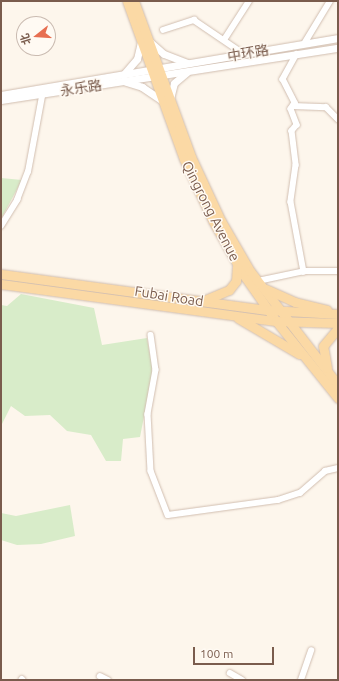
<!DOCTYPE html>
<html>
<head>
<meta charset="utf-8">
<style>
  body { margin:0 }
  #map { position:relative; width:339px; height:681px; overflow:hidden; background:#fdf6ec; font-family:Ubuntu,"Noto Sans SC",sans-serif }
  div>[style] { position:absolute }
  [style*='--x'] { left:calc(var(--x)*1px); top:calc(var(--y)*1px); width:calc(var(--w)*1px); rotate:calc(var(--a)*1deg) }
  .green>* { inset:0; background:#d8ecc9 }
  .roads { filter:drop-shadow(0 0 1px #d1beb0) drop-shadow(0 0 1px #d1beb0) }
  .minor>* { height:5.5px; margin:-2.75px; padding:0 2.75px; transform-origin:2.75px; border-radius:2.75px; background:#fff }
  .tertiary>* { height:7px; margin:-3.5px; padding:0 3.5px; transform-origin:3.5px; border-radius:3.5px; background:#fff }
  .primary>* { height:9px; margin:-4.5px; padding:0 4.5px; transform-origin:4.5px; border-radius:4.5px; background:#fbd9a5 }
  span { translate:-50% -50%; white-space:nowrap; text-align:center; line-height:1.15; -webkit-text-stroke:3px #fffaf3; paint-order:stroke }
  .street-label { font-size:14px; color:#7a5c4d }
  .frame { position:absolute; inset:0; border:2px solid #7a5c4d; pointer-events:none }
  .north { position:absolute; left:16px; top:16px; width:40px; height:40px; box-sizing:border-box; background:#fffaf3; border:1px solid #cabbb1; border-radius:50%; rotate:253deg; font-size:11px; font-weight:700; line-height:16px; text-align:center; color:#7a5c4d }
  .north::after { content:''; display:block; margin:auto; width:14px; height:18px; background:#e76f51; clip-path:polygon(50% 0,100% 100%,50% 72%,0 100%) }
  .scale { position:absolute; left:193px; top:647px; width:81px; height:18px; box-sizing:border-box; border:2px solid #7a5c4d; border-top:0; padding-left:5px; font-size:12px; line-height:14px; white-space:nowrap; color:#7a5c4d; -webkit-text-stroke:3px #fffaf3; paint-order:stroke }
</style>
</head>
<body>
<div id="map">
  <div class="green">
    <i style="clip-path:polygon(1px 178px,22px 180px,1px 219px)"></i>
    <i style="clip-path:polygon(21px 294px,94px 308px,102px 345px,147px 338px,153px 371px,140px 437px,123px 439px,121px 461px,106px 461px,91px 435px,67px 431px,50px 415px,25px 416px,11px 406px,1px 426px,1px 305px,7px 306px)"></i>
    <i style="clip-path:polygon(70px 505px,75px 536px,41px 544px,17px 545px,1px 540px,1px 513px,16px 516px)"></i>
  </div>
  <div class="roads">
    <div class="minor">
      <i style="--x:163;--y:30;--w:33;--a:-18"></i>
      <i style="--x:194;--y:20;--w:60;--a:34.2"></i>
      <i style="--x:224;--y:40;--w:46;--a:-57.3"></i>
      <i style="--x:304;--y:44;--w:50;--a:-58.8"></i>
      <i style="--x:297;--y:54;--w:29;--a:119"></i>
      <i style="--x:283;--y:79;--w:27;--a:63"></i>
      <i style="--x:295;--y:103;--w:7;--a:124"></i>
      <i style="--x:291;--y:109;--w:17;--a:69"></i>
      <i style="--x:297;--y:125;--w:8;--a:130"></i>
      <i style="--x:292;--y:131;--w:34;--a:83"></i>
      <i style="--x:296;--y:165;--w:37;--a:98"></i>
      <i style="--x:291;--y:202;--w:71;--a:79.5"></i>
      <i style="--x:293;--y:106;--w:33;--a:2"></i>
      <i style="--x:326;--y:107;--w:17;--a:45"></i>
      <i style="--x:1;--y:226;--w:31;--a:-58"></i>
      <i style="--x:17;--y:200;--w:30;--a:-69"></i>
      <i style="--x:28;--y:172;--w:82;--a:-79.5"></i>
      <i style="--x:258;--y:281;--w:48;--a:-12"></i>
      <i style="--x:305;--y:271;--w:33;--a:0"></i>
      <i style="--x:151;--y:335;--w:35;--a:82"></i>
      <i style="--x:156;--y:370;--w:45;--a:100.3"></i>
      <i style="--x:148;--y:414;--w:57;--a:87"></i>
      <i style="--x:151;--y:471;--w:47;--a:68.9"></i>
      <i style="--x:168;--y:515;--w:111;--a:-7.8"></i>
      <i style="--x:278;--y:500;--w:23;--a:-18"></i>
      <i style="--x:300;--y:493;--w:33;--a:-41"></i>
      <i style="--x:325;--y:471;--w:13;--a:-13"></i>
      <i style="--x:230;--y:673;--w:14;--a:30"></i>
      <i style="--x:100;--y:676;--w:9;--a:27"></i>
      <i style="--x:22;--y:679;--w:1;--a:45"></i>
      <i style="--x:301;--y:680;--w:31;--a:-71"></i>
    </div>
    <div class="tertiary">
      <i style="--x:150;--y:42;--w:18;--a:41"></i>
      <i style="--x:164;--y:54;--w:25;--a:21"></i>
      <i style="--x:123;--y:75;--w:21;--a:-49"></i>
      <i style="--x:137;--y:59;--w:17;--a:-77"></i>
      <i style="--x:126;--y:82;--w:17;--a:17"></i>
      <i style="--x:142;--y:87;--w:25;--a:34"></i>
      <i style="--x:1;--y:95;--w:342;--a:-9.6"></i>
      <i style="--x:170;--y:99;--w:16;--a:-76"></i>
      <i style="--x:174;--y:83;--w:17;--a:-40"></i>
      <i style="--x:1;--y:100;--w:341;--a:-8.8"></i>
    </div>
    <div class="primary">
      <i style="--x:127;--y:1;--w:168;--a:70.2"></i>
      <i style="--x:184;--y:159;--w:68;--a:64.9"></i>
      <i style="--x:213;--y:221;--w:61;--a:60.5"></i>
      <i style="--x:243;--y:274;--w:57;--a:54.9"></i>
      <i style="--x:276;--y:321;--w:99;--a:51.2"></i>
      <i style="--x:134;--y:1;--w:166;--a:69.9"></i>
      <i style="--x:191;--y:157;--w:71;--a:64.9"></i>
      <i style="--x:221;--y:221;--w:58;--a:59.9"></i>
      <i style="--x:250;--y:271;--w:144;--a:52.3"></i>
      <i style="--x:1;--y:274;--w:270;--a:7.7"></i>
      <i style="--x:269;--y:310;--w:69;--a:3.3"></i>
      <i style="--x:1;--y:284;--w:277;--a:7.7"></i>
      <i style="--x:276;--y:321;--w:62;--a:1.8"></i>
      <i style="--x:266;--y:289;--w:32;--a:24"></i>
      <i style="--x:295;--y:302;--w:33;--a:14"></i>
      <i style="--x:205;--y:300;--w:26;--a:-23"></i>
      <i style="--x:229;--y:290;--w:11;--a:-52"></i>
      <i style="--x:236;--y:281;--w:15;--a:-86"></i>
      <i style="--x:238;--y:318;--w:71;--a:30.5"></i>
      <i style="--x:327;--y:368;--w:22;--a:-100"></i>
      <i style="--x:323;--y:346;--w:23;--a:-50"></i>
    </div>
  </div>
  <div class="street-label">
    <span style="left:248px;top:53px;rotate:-10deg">中环路</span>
    <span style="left:81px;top:88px;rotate:-9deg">永乐路</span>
    <span style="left:211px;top:211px;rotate:63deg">Qingrong Avenue</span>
    <span style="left:169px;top:296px;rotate:9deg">Fubai Road</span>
  </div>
  <div class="frame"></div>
  <div class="north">北</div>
  <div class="scale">100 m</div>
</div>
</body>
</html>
